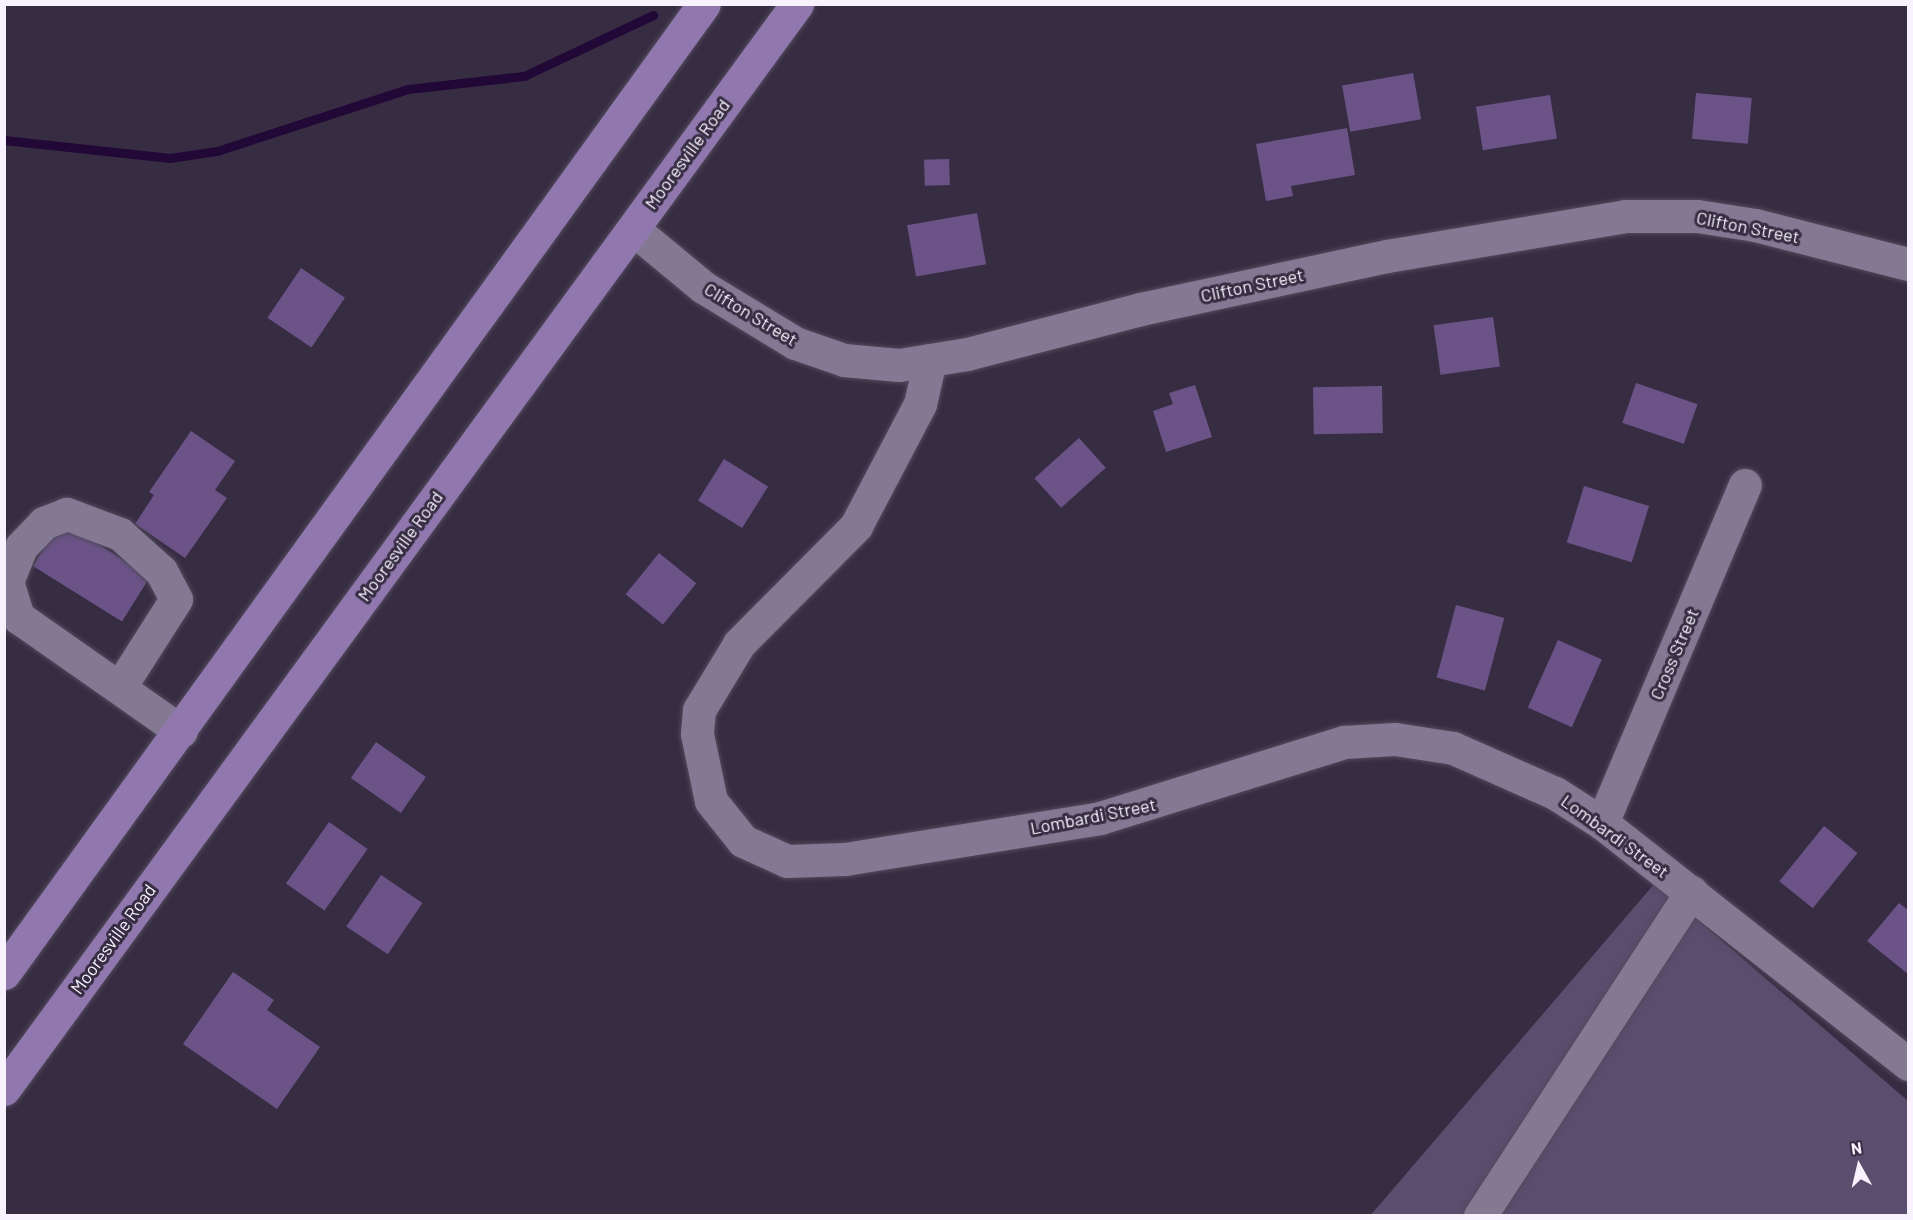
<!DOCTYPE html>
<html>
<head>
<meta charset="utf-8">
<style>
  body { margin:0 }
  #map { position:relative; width:1913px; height:1220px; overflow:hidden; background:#372d43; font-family:Barlow,sans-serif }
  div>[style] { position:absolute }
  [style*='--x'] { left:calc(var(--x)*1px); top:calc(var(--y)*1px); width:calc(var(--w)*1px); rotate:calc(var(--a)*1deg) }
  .green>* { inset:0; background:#5b4d6e }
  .stream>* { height:9px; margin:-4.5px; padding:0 4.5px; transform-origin:4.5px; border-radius:4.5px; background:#210837 }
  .building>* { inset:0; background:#6b5388; transform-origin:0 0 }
  .roads { filter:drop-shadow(0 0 2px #524a5c) drop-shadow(0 0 2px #524a5c) }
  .minor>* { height:33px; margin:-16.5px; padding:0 16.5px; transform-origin:16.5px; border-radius:16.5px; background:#847993 }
  .major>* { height:33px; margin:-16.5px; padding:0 16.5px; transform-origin:16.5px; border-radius:16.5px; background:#9078af }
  span { translate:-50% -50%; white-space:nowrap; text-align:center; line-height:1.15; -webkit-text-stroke:6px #372d43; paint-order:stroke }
  .street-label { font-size:18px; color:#f7f2fe }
  .frame { position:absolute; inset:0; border:6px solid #f7f2fe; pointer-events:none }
  .north { position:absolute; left:1829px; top:1136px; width:60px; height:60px; -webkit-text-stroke:4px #372d43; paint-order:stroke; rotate:352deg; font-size:16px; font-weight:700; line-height:24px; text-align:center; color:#f7f2fe }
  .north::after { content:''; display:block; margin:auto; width:21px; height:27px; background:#f7f2fe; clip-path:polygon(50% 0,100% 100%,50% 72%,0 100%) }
</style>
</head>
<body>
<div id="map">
  <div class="green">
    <i style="clip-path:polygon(1655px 883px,1908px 1101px,1908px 1215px,1370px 1216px)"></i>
  </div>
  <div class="stream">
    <i style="--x:4;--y:140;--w:167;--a:6.2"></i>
    <i style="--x:170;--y:158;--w:48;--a:-8.5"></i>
    <i style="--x:217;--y:151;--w:201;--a:-18"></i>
    <i style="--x:408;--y:89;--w:117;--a:-6.4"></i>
    <i style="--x:524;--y:76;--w:143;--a:-25.3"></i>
  </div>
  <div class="building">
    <i style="left:1413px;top:73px;width:47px;height:72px;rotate:80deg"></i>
    <i style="left:1696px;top:93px;width:56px;height:46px;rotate:5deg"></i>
    <i style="left:1550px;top:95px;width:44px;height:75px;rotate:81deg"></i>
    <i style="clip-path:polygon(1347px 128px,1355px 175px,1291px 186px,1293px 196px,1266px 201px,1256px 144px)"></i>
    <i style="left:949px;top:159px;width:26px;height:25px;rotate:88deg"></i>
    <i style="left:977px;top:213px;width:52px;height:71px;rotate:80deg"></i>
    <i style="left:301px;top:268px;width:53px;height:60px;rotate:34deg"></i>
    <i style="left:1493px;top:317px;width:50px;height:60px;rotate:82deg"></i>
    <i style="left:1636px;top:383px;width:65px;height:42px;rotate:19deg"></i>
    <i style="clip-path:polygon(1195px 385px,1212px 437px,1166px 452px,1153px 411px,1173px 404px,1169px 393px)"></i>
    <i style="left:1382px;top:386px;width:47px;height:69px;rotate:89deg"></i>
    <i style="clip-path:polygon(191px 431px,235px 461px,215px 490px,227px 498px,185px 558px,135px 524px,154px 495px,149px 492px)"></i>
    <i style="left:1079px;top:438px;width:40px;height:60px;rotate:48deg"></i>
    <i style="left:724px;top:459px;width:52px;height:49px;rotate:32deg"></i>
    <i style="left:1584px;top:486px;width:68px;height:59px;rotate:17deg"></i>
    <i style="left:61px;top:521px;width:105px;height:53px;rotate:32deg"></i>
    <i style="left:659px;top:553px;width:48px;height:53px;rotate:39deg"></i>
    <i style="left:1456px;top:605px;width:50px;height:75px;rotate:15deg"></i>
    <i style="left:1558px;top:640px;width:48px;height:74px;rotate:24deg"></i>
    <i style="left:376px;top:742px;width:61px;height:44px;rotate:35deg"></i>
    <i style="left:329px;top:822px;width:47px;height:75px;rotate:35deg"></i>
    <i style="left:1824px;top:826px;width:43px;height:71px;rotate:39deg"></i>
    <i style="left:381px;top:875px;width:50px;height:62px;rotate:34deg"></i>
    <i style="clip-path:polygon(1899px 903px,1908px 910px,1908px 974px,1867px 941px)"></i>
    <i style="clip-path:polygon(233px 972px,274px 1000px,267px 1010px,320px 1047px,277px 1109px,183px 1044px)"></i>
  </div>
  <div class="roads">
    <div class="minor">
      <i style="--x:633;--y:229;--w:91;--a:39.6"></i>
      <i style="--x:703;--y:287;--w:108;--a:31.3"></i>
      <i style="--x:795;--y:343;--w:52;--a:19.1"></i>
      <i style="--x:844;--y:360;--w:55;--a:5.2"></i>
      <i style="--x:899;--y:365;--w:69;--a:-9.2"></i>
      <i style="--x:967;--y:354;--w:180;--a:-14.5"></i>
      <i style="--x:1141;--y:309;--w:252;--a:-12.2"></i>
      <i style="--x:1387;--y:256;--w:241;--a:-9.5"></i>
      <i style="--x:1625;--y:216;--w:72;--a:0"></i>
      <i style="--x:1697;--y:216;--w:59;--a:8.8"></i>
      <i style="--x:1755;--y:225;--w:158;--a:14.3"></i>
      <i style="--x:930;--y:360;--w:45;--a:102.8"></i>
      <i style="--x:920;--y:404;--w:138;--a:117.7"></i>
      <i style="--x:856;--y:526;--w:166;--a:134.8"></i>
      <i style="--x:739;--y:644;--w:77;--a:121.2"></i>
      <i style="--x:699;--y:710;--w:24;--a:95"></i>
      <i style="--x:697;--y:734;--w:68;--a:78.2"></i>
      <i style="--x:711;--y:801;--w:51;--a:51.3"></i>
      <i style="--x:743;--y:841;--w:48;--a:24.4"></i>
      <i style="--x:787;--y:861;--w:58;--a:-2"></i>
      <i style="--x:845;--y:859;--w:258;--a:-9.1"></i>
      <i style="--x:1100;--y:818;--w:256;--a:-17.3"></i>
      <i style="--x:1344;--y:742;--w:51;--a:-3.4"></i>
      <i style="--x:1395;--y:739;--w:59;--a:8.8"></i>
      <i style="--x:1453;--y:748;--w:111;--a:23.8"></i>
      <i style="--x:1555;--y:793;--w:56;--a:32.6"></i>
      <i style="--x:1602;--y:823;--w:390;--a:38.2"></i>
      <i style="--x:120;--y:687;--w:104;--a:-57.5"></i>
      <i style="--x:176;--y:599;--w:32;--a:-118"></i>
      <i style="--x:161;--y:571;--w:55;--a:-137.9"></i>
      <i style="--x:120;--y:534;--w:57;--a:-159.3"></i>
      <i style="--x:67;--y:514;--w:25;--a:159"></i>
      <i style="--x:44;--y:523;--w:33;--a:134"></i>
      <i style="--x:21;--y:547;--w:37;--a:112"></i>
      <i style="--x:7;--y:581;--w:38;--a:73"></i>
      <i style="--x:18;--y:617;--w:199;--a:35"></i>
      <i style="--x:1602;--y:823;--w:367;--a:-67.1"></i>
      <i style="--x:1480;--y:1216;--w:387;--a:-56.9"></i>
    </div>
    <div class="major">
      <i style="--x:4;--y:973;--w:1195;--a:-54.16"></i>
      <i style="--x:4;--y:1089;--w:1344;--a:-53.84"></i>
    </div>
  </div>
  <div class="street-label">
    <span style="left:687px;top:154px;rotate:-54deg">Mooresville Road</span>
    <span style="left:1748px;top:227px;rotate:11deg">Clifton Street</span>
    <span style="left:1252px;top:285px;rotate:-12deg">Clifton Street</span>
    <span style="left:751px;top:314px;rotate:31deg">Clifton Street</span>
    <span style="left:400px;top:546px;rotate:-54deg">Mooresville Road</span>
    <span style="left:1674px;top:654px;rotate:-67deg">Cross Street</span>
    <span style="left:1093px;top:816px;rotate:-11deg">Lombardi Street</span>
    <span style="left:1615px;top:836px;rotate:36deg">Lombardi Street</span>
    <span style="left:113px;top:939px;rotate:-54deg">Mooresville Road</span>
  </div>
  <div class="frame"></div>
  <div class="north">N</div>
</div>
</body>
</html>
